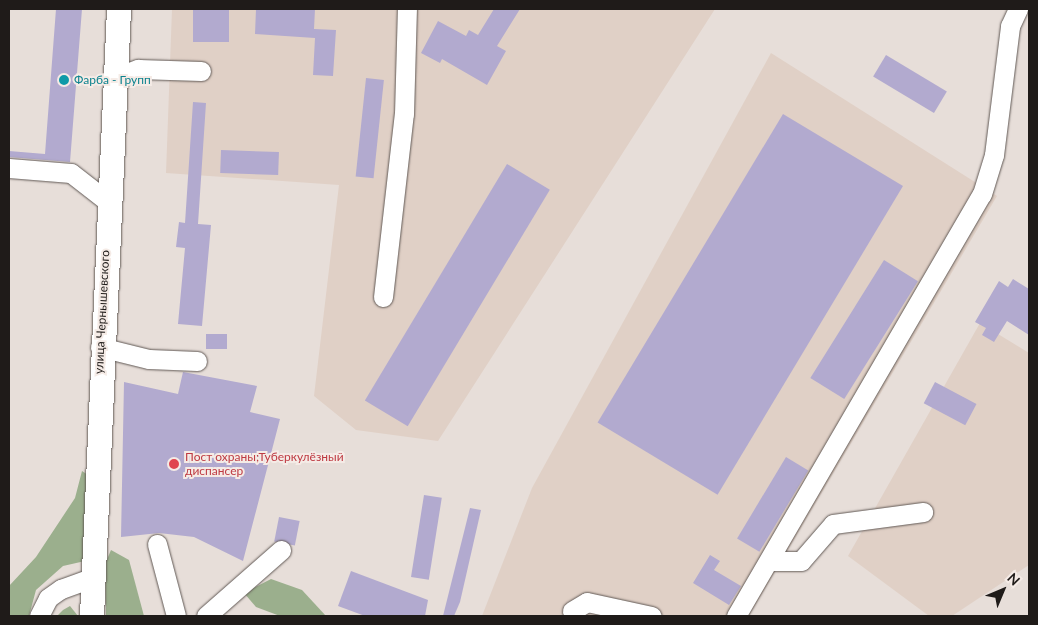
<!DOCTYPE html>
<html>
<head>
<meta charset="utf-8">
<style>
  body { margin:0 }
  #map { position:relative; width:1038px; height:625px; overflow:hidden; background:#e7ded9; font-family:Lato,sans-serif }
  div>[style] { position:absolute }
  [style*='--x'] { left:calc(var(--x)*1px); top:calc(var(--y)*1px); width:calc(var(--w)*1px); rotate:calc(var(--a)*1deg) }
  .built>* { inset:0; background:#e0d0c6 }
  .forest>* { inset:0; background:#9baf8d }
  .building>* { inset:0; background:#b2aacf; transform-origin:0 0 }
  .roads { filter:drop-shadow(0 0 1px #615955) drop-shadow(0 0 1px #615955) }
  .minor>* { height:19px; margin:-9.5px; padding:0 9.5px; transform-origin:9.5px; border-radius:9.5px; background:#fff }
  .major>* { height:24px; margin:-12px; padding:0 12px; transform-origin:12px; border-radius:12px; background:#fff }
  .dots>* { width:14px; height:14px; translate:-50% -50%; box-sizing:border-box; border:2px solid #f5ebe6; border-radius:50% }
  span { translate:-50% -50%; white-space:nowrap; text-align:center; line-height:1.15; -webkit-text-stroke:4px #f5ebe6; paint-order:stroke }
  .culture-label { font-size:12px; color:#0d838f }
  .left { translate:0 -50%; text-align:left }
  .street-label { font-size:12px; color:#1f1b19 }
  .health-label { font-size:12px; color:#be3a42 }
  .frame { position:absolute; inset:0; border:10px solid #1f1b19; pointer-events:none }
  .north { position:absolute; left:978px; top:565px; width:50px; height:50px; -webkit-text-stroke:4px #f5ebe6; paint-order:stroke; rotate:45deg; font-size:14px; font-weight:700; line-height:20px; text-align:center; color:#1f1b19 }
  .north::after { content:''; display:block; margin:auto; width:18px; height:22px; background:#1f1b19; clip-path:polygon(50% 0,100% 100%,50% 72%,0 100%) }
</style>
</head>
<body>
<div id="map">
  <div class="built">
    <i style="clip-path:polygon(172px 9px,715px 9px,438px 441px,356px 430px,314px 396px,339px 185px,166px 173px)"></i>
    <i style="clip-path:polygon(771px 53px,997px 196px,749px 616px,482px 616px,532px 488px)"></i>
    <i style="clip-path:polygon(980px 323px,1029px 353px,1029px 565px,952px 616px,929px 616px,848px 556px)"></i>
  </div>
  <div class="forest">
    <i style="clip-path:polygon(82px 471px,88px 475px,85px 561px,63px 566px,36px 590px,29px 616px,9px 616px,9px 586px,36px 557px,75px 498px)"></i>
    <i style="clip-path:polygon(111px 550px,129px 560px,144px 616px,106px 616px,105px 564px)"></i>
    <i style="clip-path:polygon(271px 579px,302px 590px,326px 616px,280px 616px,256px 607px,244px 593px)"></i>
    <i style="clip-path:polygon(70px 606px,78px 616px,57px 616px,63px 610px)"></i>
  </div>
  <div class="building">
    <i style="clip-path:polygon(56px 9px,82px 9px,70px 162px,9px 157px,9px 151px,45px 154px)"></i>
    <i style="left:193px;top:9px;width:36px;height:33px"></i>
    <i style="clip-path:polygon(256px 9px,315px 9px,314px 29px,336px 30px,333px 76px,313px 75px,315px 38px,255px 34px)"></i>
    <i style="clip-path:polygon(494px 9px,520px 9px,497px 46px,506px 51px,487px 85px,442px 59px,440px 63px,421px 53px,438px 21px,466px 36px,469px 30px,478px 35px)"></i>
    <i style="left:886px;top:55px;width:71px;height:25px;rotate:31deg"></i>
    <i style="left:366px;top:78px;width:18px;height:99px;rotate:6deg"></i>
    <i style="clip-path:polygon(193px 102px,206px 103px,198px 224px,211px 225px,202px 326px,178px 324px,185px 248px,176px 247px,179px 222px,185px 223px)"></i>
    <i style="left:783px;top:114px;width:140px;height:360px;rotate:31deg"></i>
    <i style="left:221px;top:150px;width:58px;height:23px;rotate:2deg"></i>
    <i style="left:507px;top:164px;width:50px;height:276px;rotate:31deg"></i>
    <i style="left:884px;top:260px;width:40px;height:139px;rotate:32deg"></i>
    <i style="clip-path:polygon(1013px 279px,1029px 289px,1029px 335px,1007px 321px,994px 342px,982px 335px,986px 328px,975px 322px,999px 281px,1008px 287px)"></i>
    <i style="left:206px;top:334px;width:21px;height:15px"></i>
    <i style="clip-path:polygon(183px 372px,257px 386px,250px 412px,280px 419px,243px 561px,194px 537px,159px 533px,121px 537px,124px 382px,178px 394px)"></i>
    <i style="left:935px;top:382px;width:47px;height:24px;rotate:28deg"></i>
    <i style="left:786px;top:457px;width:26px;height:95px;rotate:31deg"></i>
    <i style="left:424px;top:495px;width:18px;height:83px;rotate:9deg"></i>
    <i style="clip-path:polygon(470px 508px,481px 510px,460px 602px,454px 616px,443px 616px)"></i>
    <i style="left:279px;top:517px;width:21px;height:25px;rotate:11deg"></i>
    <i style="clip-path:polygon(710px 555px,720px 561px,714px 570px,741px 586px,729px 605px,693px 583px)"></i>
    <i style="clip-path:polygon(351px 571px,428px 600px,425px 616px,365px 616px,338px 606px)"></i>
  </div>
  <div class="roads">
    <div class="minor">
      <i style="--x:114;--y:78;--w:26;--a:-21"></i>
      <i style="--x:138;--y:69;--w:63;--a:1.8"></i>
      <i style="--x:9;--y:168;--w:62;--a:4.6"></i>
      <i style="--x:71;--y:173;--w:46;--a:37.9"></i>
      <i style="--x:383;--y:297;--w:184;--a:-83.5"></i>
      <i style="--x:404;--y:114;--w:105;--a:-88.4"></i>
      <i style="--x:100;--y:347;--w:50;--a:13.8"></i>
      <i style="--x:149;--y:359;--w:48;--a:2.4"></i>
      <i style="--x:157;--y:544;--w:74;--a:75.2"></i>
      <i style="--x:769;--y:561;--w:32;--a:0"></i>
      <i style="--x:801;--y:561;--w:49;--a:-49.1"></i>
      <i style="--x:833;--y:524;--w:91;--a:-7.6"></i>
      <i style="--x:572;--y:611;--w:17;--a:-31"></i>
      <i style="--x:587;--y:602;--w:66;--a:12.2"></i>
      <i style="--x:39;--y:616;--w:20;--a:-63"></i>
      <i style="--x:48;--y:598;--w:16;--a:-35"></i>
      <i style="--x:61;--y:589;--w:33;--a:-20"></i>
      <i style="--x:206;--y:616;--w:100;--a:-41.3"></i>
      <i style="--x:736;--y:616;--w:488;--a:-59.8"></i>
      <i style="--x:982;--y:194;--w:41;--a:-72.9"></i>
      <i style="--x:994;--y:155;--w:130;--a:-82.9"></i>
      <i style="--x:1010;--y:26;--w:19;--a:-65"></i>
    </div>
    <div class="major">
      <i style="--x:92;--y:616;--w:608;--a:-87.45"></i>
    </div>
  </div>
  <div class="dots">
    <i style="left:64px;top:80px;background:#0f9aa8"></i>
    <i style="left:174px;top:464px;background:#e0444e"></i>
  </div>
  <div class="culture-label">
    <span class="left" style="left:74px;top:80px">Фарба - Групп</span>
  </div>
  <div class="street-label">
    <span style="left:102px;top:312px;rotate:-87deg">улица Чернышевского</span>
  </div>
  <div class="health-label">
    <span class="left" style="left:185px;top:464px">Пост охраны;Туберкулёзный<br>диспансер</span>
  </div>
  <div class="frame"></div>
  <div class="north">N</div>
</div>
</body>
</html>
